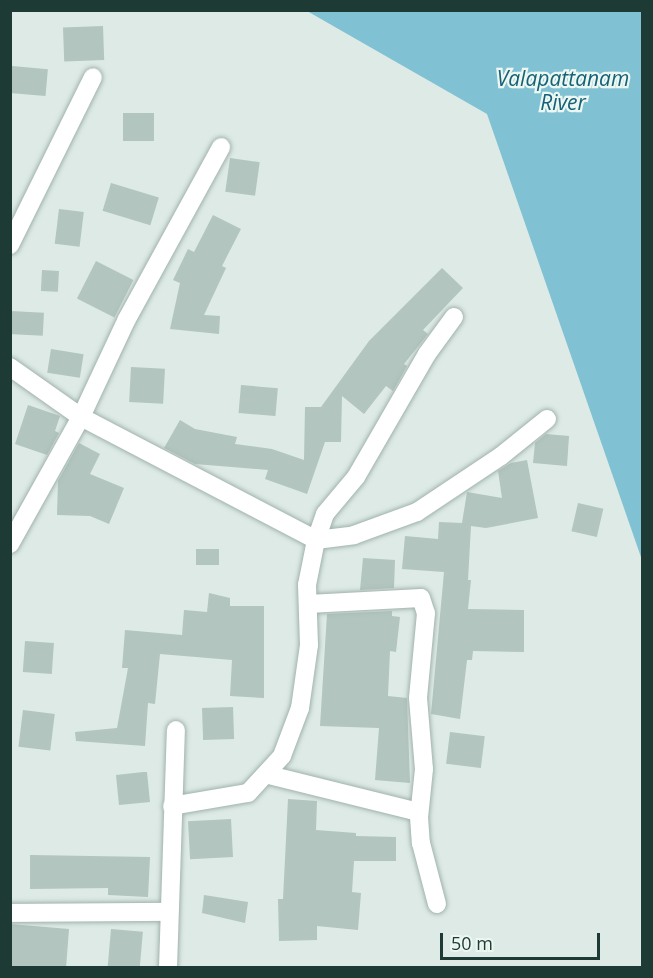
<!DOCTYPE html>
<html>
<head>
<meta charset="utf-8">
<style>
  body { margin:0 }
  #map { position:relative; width:653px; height:978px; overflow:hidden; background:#ddeae5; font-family:"Open Sans",sans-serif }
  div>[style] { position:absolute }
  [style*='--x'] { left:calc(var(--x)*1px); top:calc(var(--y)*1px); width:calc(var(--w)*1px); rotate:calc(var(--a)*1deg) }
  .water>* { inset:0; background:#80c2d3 }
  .building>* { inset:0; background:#b2c5be; transform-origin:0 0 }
  .roads { filter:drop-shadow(0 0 2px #a0b2ac) drop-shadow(0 0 2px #a0b2ac) }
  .street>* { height:18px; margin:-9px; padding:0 9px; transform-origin:9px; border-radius:9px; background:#fff }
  span { translate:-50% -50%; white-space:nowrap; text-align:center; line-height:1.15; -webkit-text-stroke:4.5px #edf7f2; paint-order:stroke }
  .water-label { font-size:21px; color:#156278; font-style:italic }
  .frame { position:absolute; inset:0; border:12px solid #1e3a34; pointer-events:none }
  .scale { position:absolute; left:440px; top:933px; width:160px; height:27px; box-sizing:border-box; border:3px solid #1e3a34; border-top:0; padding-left:8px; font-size:18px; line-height:21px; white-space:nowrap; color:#1e3a34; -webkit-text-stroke:4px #edf7f2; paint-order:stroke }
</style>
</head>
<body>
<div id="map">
  <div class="water">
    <i style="clip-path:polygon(307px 11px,642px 11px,642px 560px,487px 114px)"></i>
  </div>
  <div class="building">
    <i style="left:103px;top:26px;width:34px;height:40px;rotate:88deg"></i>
    <i style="left:12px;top:66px;width:36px;height:27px;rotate:5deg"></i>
    <i style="left:123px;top:113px;width:31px;height:28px"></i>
    <i style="left:230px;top:158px;width:30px;height:34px;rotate:8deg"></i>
    <i style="left:111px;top:183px;width:50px;height:29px;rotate:17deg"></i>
    <i style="left:59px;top:209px;width:25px;height:35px;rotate:7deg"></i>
    <i style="clip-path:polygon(213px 215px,241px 229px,222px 266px,226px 268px,204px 315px,220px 316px,219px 334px,170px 329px,180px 283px,173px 280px,188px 249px,194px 252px)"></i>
    <i style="left:96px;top:261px;width:42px;height:42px;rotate:27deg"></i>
    <i style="clip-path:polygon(442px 268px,463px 288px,423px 330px,428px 334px,404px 364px,407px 366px,393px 391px,386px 386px,364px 414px,342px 396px,341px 442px,325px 442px,307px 494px,265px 479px,268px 470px,195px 464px,164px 448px,180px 420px,195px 429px,237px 437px,235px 444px,272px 449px,304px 460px,305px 407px,321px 407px,369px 341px)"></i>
    <i style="left:42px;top:270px;width:17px;height:21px;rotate:3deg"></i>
    <i style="left:10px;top:311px;width:34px;height:23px;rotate:3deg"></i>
    <i style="left:51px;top:349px;width:33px;height:24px;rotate:9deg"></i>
    <i style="left:131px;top:367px;width:34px;height:35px;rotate:3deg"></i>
    <i style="left:241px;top:385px;width:37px;height:28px;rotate:5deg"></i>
    <i style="clip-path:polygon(28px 405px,60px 416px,55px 431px,59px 433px,47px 455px,15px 444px)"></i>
    <i style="clip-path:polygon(546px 434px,569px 436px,567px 466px,533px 463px,535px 443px)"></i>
    <i style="clip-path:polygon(79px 443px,100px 454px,90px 474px,124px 488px,109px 524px,90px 516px,57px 515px,58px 481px)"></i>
    <i style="clip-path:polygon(527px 460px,538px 518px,486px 528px,471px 526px,468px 580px,471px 580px,468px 609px,524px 610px,524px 652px,473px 651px,472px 660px,467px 660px,460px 719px,431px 714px,444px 572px,402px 569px,405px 536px,438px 539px,439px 522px,462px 523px,467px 492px,502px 498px,498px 471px,511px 463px)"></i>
    <i style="left:578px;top:503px;width:26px;height:29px;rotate:13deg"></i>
    <i style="left:196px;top:549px;width:23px;height:16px"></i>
    <i style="clip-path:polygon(363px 558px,395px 560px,394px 588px,360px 590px)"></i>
    <i style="clip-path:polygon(209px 593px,230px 598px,230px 606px,264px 606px,264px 698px,230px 696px,232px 660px,160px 654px,155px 704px,148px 703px,145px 746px,76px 741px,75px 732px,117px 728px,128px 668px,122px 668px,125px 630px,182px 635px,184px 610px,207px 612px)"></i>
    <i style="clip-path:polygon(392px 611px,392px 616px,400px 617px,396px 652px,390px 651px,388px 696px,407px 698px,410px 783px,375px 780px,379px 728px,320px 726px,327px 614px)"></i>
    <i style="left:25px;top:641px;width:29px;height:31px;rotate:4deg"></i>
    <i style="left:233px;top:707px;width:32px;height:31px;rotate:88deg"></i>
    <i style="left:23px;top:710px;width:32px;height:37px;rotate:7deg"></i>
    <i style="left:450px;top:732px;width:35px;height:32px;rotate:7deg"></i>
    <i style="clip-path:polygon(143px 772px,147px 772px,150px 802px,119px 805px,116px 775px)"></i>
    <i style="clip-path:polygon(288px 799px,317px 801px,316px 830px,356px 833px,356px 836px,396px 837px,396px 861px,354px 861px,352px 892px,361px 893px,358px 930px,317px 926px,317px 940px,279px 941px,278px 899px,283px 899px)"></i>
    <i style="left:231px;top:819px;width:38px;height:43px;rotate:87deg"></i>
    <i style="clip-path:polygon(30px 855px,150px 857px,148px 897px,108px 895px,108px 888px,30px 889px)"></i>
    <i style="clip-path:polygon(204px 895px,248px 902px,245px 923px,202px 913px)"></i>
    <i style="clip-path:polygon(10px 924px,69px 929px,66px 968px,10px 968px)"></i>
    <i style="left:111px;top:929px;width:32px;height:39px;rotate:5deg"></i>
  </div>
  <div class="roads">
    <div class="street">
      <i style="--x:10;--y:245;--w:187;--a:-63.7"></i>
      <i style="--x:454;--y:317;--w:46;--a:126.1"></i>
      <i style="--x:427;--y:354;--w:142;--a:120"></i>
      <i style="--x:356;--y:477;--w:48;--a:130"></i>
      <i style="--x:325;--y:514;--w:28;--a:109"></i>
      <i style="--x:316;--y:540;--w:38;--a:-7"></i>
      <i style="--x:354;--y:535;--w:67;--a:-20.1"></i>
      <i style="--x:417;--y:512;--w:101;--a:-33.7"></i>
      <i style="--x:501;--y:456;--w:59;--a:-38.8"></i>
      <i style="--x:10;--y:367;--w:87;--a:35.2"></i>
      <i style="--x:81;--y:417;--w:108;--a:-64.9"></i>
      <i style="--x:127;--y:319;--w:196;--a:-61.3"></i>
      <i style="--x:10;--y:544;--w:145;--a:-60.8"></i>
      <i style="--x:81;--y:417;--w:265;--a:27.6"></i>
      <i style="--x:316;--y:540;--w:46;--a:101.3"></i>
      <i style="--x:307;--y:585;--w:60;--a:88.1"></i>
      <i style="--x:309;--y:645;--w:64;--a:98.1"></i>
      <i style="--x:300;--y:708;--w:51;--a:110.6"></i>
      <i style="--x:282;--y:756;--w:50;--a:132.6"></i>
      <i style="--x:248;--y:793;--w:77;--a:170.3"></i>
      <i style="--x:308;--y:604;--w:113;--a:-3"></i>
      <i style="--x:421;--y:598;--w:16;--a:72"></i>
      <i style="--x:426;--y:613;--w:85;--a:95.4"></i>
      <i style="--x:418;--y:698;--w:71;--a:85.2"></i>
      <i style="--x:424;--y:769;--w:48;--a:95.9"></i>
      <i style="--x:419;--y:817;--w:26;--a:86"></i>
      <i style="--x:421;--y:843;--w:63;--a:75.3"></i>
      <i style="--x:269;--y:775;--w:154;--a:13.9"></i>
      <i style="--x:10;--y:913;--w:159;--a:-0.4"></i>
      <i style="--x:168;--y:968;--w:238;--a:-88.1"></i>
    </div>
  </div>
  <div class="water-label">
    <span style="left:563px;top:90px">Valapattanam<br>River</span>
  </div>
  <div class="frame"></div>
  <div class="scale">50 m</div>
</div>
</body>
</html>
